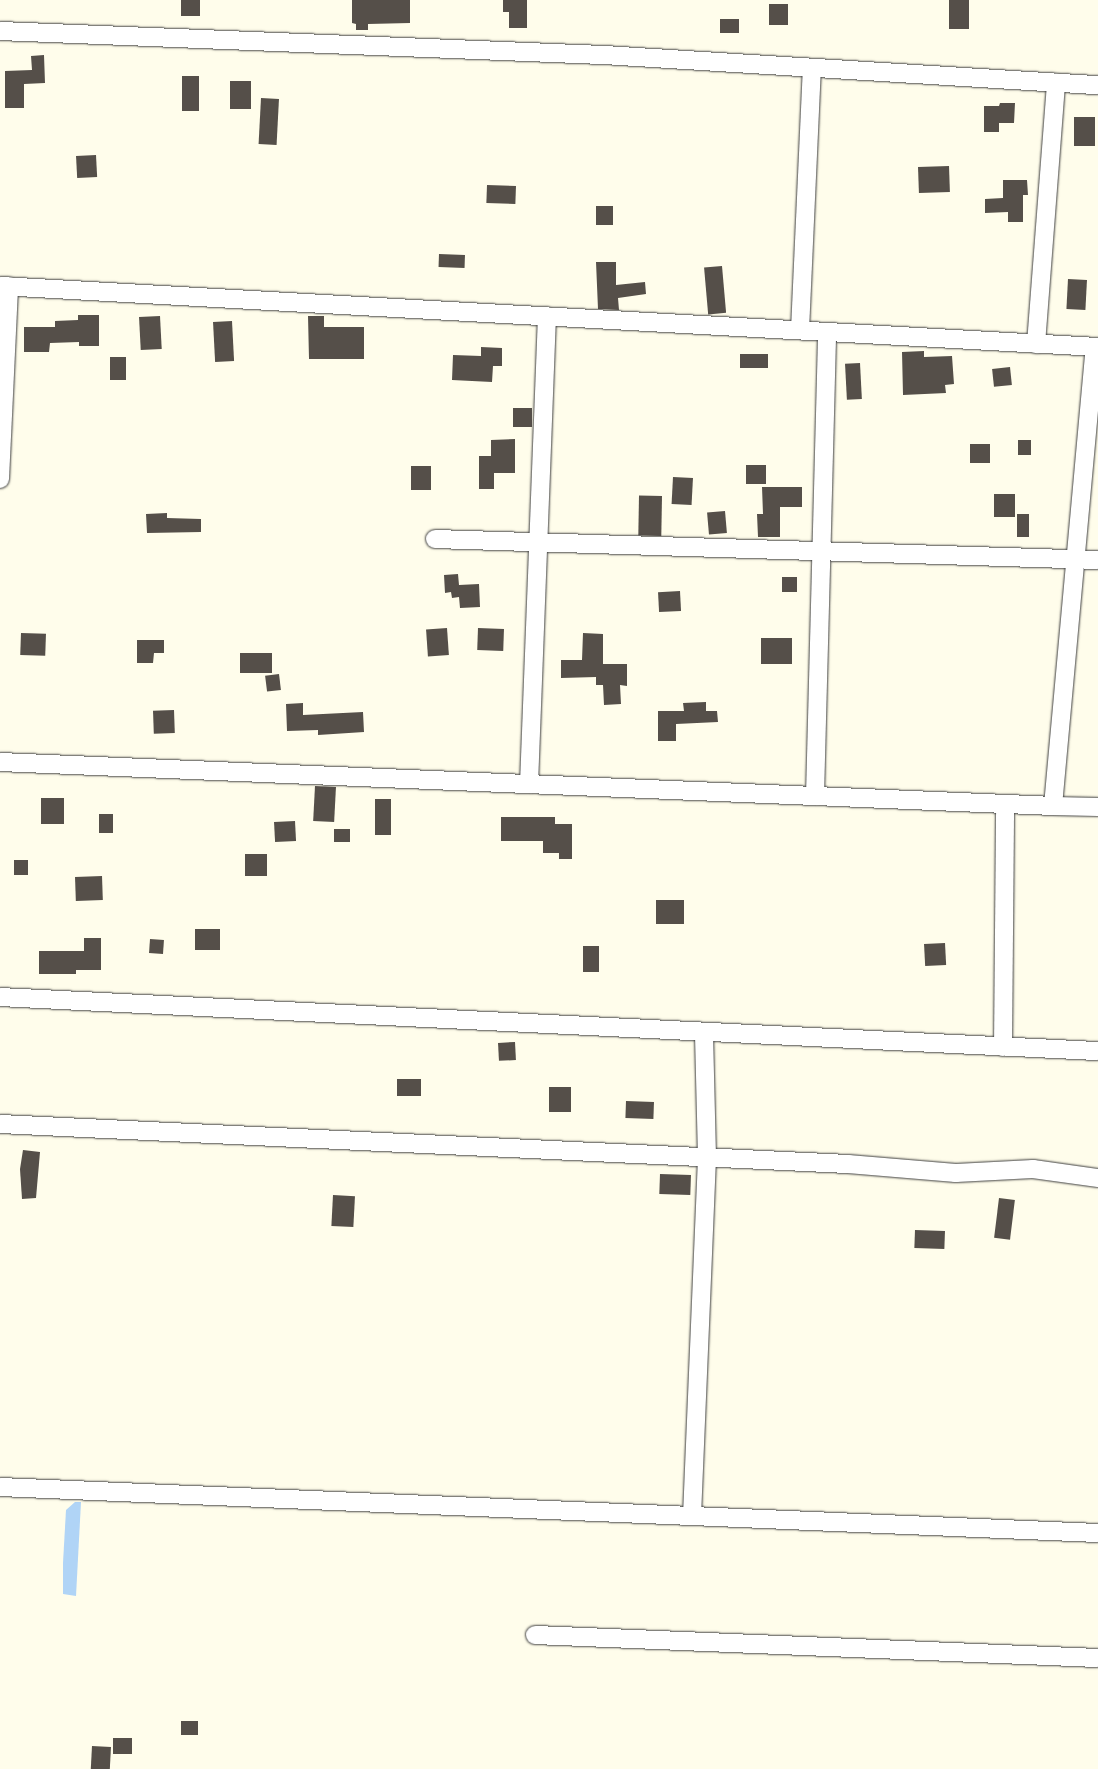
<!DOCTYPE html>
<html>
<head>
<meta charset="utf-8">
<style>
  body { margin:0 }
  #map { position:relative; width:1098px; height:1769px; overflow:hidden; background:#fffdeb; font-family:"Source Serif 4",serif }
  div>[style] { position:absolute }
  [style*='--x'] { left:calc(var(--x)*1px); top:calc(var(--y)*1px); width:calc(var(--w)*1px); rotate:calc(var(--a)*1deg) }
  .water>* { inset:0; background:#b0d4f6 }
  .building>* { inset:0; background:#554f49; transform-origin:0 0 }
  .roads { filter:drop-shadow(0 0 1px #3f3f3f) drop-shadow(0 0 1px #3f3f3f) }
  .minor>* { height:18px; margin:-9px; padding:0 9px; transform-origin:9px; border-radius:9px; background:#fff }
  span { translate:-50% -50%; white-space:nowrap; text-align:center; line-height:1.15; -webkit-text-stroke:5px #fff; paint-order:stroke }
</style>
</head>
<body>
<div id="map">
  <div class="water">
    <i style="clip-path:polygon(75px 1502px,81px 1502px,76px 1596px,63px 1594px,63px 1563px,66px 1510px)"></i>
  </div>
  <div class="building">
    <i style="left:181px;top:0;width:19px;height:16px"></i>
    <i style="clip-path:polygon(352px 0,410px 0,410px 23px,368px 24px,368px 30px,356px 30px,356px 24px,352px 23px)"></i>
    <i style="clip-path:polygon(503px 0,527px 0,527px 28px,509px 28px,509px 12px,503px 12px)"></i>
    <i style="left:949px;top:0;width:20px;height:29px"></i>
    <i style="left:769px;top:4px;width:19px;height:21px"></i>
    <i style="left:739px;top:19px;width:14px;height:19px;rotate:90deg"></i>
    <i style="clip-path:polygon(44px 55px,45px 83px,24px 84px,24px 108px,5px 108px,5px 71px,32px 70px,31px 56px)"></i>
    <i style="left:182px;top:76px;width:17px;height:35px"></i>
    <i style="left:230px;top:81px;width:21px;height:28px"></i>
    <i style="left:261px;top:98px;width:18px;height:46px;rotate:3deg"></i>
    <i style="clip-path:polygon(1000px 103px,1015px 103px,1014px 123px,999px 123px,999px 132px,984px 132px,984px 106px,999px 106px)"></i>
    <i style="left:1074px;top:117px;width:21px;height:29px"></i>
    <i style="left:96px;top:155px;width:22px;height:20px;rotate:87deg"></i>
    <i style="left:949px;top:166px;width:26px;height:31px;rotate:88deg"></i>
    <i style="clip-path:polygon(1003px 180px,1027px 180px,1028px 195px,1023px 195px,1023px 222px,1008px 222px,1008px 212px,985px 213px,985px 199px,1003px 198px)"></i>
    <i style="left:487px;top:185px;width:29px;height:18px;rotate:2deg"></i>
    <i style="left:596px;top:206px;width:17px;height:19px"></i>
    <i style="left:439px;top:254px;width:26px;height:13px;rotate:2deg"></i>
    <i style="clip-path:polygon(596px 262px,616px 262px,616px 285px,645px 282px,646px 294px,618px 298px,619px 310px,598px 309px)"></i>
    <i style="left:722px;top:266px;width:47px;height:18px;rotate:85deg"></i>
    <i style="left:1068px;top:279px;width:19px;height:30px;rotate:3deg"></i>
    <i style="clip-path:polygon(78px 315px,99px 315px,99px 346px,79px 346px,79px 342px,50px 343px,49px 352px,24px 352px,24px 327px,55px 327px,55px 321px,78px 320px)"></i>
    <i style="left:160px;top:316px;width:33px;height:21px;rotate:87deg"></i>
    <i style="clip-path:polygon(308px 316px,324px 316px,324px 327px,364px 327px,364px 359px,309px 359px)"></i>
    <i style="left:232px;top:321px;width:40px;height:19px;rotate:87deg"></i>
    <i style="clip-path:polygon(481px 347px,502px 348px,502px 366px,493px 366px,492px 382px,452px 380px,453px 355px,481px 356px)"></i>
    <i style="clip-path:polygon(924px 351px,924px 357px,952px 356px,954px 384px,945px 385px,946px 393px,903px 395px,902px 352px)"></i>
    <i style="left:768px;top:354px;width:14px;height:28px;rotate:90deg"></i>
    <i style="left:110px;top:357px;width:16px;height:23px"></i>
    <i style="left:860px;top:363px;width:36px;height:15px;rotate:87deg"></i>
    <i style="left:1010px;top:367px;width:18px;height:18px;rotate:84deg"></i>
    <i style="left:513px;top:408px;width:19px;height:19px"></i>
    <i style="clip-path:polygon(515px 439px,515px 473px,494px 473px,494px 489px,479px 489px,479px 456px,491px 456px,491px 440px)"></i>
    <i style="left:1018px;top:440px;width:13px;height:15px"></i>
    <i style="left:990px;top:444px;width:19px;height:20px;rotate:90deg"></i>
    <i style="left:746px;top:465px;width:20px;height:19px"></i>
    <i style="left:411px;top:466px;width:20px;height:24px"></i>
    <i style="left:673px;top:477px;width:20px;height:27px;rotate:3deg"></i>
    <i style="clip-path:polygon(762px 487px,802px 487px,802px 507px,780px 507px,780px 537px,758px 537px,757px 514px,763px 514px)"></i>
    <i style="left:994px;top:494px;width:21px;height:23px"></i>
    <i style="left:662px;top:496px;width:40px;height:23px;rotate:91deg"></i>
    <i style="left:725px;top:511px;width:22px;height:18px;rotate:85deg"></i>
    <i style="clip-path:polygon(167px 513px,167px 518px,201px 519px,201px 532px,147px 533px,146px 514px)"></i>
    <i style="left:1017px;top:514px;width:12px;height:23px"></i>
    <i style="clip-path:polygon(458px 574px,459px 585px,479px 584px,480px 607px,460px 608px,459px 597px,452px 598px,451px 592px,445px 593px,444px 575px)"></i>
    <i style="left:797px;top:577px;width:15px;height:15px;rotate:90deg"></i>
    <i style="left:680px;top:591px;width:20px;height:22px;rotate:87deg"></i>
    <i style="left:447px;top:628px;width:27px;height:21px;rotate:86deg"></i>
    <i style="left:478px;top:628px;width:26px;height:22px;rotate:2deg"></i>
    <i style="left:21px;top:633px;width:25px;height:22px;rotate:2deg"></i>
    <i style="clip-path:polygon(583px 633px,603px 634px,603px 664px,627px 664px,627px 686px,620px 685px,621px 704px,604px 705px,603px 685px,596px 685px,596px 677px,561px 678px,561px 660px,582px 660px)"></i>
    <i style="left:761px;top:638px;width:31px;height:26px"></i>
    <i style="clip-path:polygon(137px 640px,164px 640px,164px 653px,154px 653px,153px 663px,137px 663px)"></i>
    <i style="left:240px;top:653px;width:32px;height:20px"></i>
    <i style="left:279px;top:674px;width:16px;height:14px;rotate:83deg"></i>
    <i style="clip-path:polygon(706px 702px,706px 711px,717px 711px,718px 722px,676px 724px,676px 741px,658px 741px,658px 711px,684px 711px,683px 703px)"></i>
    <i style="clip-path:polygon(303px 703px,303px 715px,363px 712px,364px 732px,318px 735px,318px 730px,287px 731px,286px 704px)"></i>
    <i style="left:174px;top:710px;width:23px;height:21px;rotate:88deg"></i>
    <i style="left:315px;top:786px;width:21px;height:35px;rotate:3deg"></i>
    <i style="left:64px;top:798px;width:26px;height:23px;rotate:90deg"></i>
    <i style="left:375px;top:799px;width:16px;height:36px"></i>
    <i style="left:99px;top:814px;width:14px;height:19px"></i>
    <i style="clip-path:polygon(501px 817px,555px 817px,555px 824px,572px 824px,572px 859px,559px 859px,559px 853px,543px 853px,543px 841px,501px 841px)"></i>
    <i style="left:295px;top:821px;width:20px;height:21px;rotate:87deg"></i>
    <i style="left:334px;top:829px;width:16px;height:13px"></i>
    <i style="left:245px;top:854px;width:22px;height:22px"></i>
    <i style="left:14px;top:860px;width:14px;height:15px"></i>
    <i style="left:102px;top:876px;width:24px;height:27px;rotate:88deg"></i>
    <i style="left:656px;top:900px;width:28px;height:24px"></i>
    <i style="left:195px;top:929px;width:25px;height:21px"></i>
    <i style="clip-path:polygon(84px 938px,101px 938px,101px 970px,76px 970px,76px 974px,39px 974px,39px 951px,84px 951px)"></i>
    <i style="left:150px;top:939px;width:14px;height:14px;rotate:4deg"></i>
    <i style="left:945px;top:943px;width:22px;height:21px;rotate:87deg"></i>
    <i style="left:583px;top:946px;width:16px;height:26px"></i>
    <i style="left:515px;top:1042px;width:18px;height:17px;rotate:87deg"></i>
    <i style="left:421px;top:1079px;width:17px;height:24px;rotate:90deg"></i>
    <i style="left:549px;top:1087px;width:22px;height:25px"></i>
    <i style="left:626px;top:1101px;width:28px;height:17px;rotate:2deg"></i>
    <i style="clip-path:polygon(23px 1150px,40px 1152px,36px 1198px,22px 1199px,20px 1169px)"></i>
    <i style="left:660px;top:1174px;width:31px;height:20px;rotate:2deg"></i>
    <i style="left:333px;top:1195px;width:22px;height:31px;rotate:3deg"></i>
    <i style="left:999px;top:1198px;width:16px;height:40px;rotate:7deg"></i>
    <i style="left:915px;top:1230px;width:30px;height:18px;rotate:2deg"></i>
    <i style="left:181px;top:1721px;width:17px;height:14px"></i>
    <i style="left:132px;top:1738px;width:16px;height:19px;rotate:90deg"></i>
    <i style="left:92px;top:1746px;width:19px;height:23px;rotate:3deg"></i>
  </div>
  <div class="roads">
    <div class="minor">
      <i style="--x:0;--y:31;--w:604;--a:2.28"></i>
      <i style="--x:604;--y:55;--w:495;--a:3.5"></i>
      <i style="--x:0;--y:286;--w:1100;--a:3.18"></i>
      <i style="--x:800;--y:330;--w:262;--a:-87.4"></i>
      <i style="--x:1036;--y:344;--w:262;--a:-85.6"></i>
      <i style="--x:0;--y:479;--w:193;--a:-87.3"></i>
      <i style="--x:435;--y:539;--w:663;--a:1.81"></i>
      <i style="--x:0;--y:762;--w:1054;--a:2.39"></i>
      <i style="--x:1053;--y:806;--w:461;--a:-84.8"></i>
      <i style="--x:529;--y:784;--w:468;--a:-87.8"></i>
      <i style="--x:815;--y:796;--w:464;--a:-88.5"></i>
      <i style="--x:1053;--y:806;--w:45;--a:1.3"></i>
      <i style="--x:0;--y:997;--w:1099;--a:2.82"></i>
      <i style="--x:1003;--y:1047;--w:243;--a:-89.5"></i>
      <i style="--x:0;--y:1124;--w:849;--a:2.7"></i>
      <i style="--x:848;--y:1164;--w:108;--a:4.8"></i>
      <i style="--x:956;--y:1173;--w:77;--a:-3"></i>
      <i style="--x:1033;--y:1169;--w:66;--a:7.9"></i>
      <i style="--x:0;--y:1487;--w:1099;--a:2.4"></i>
      <i style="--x:692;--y:1516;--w:359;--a:-87.6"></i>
      <i style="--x:707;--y:1157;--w:125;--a:-91.4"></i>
      <i style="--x:535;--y:1635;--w:563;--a:2.34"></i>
    </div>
  </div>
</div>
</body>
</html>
